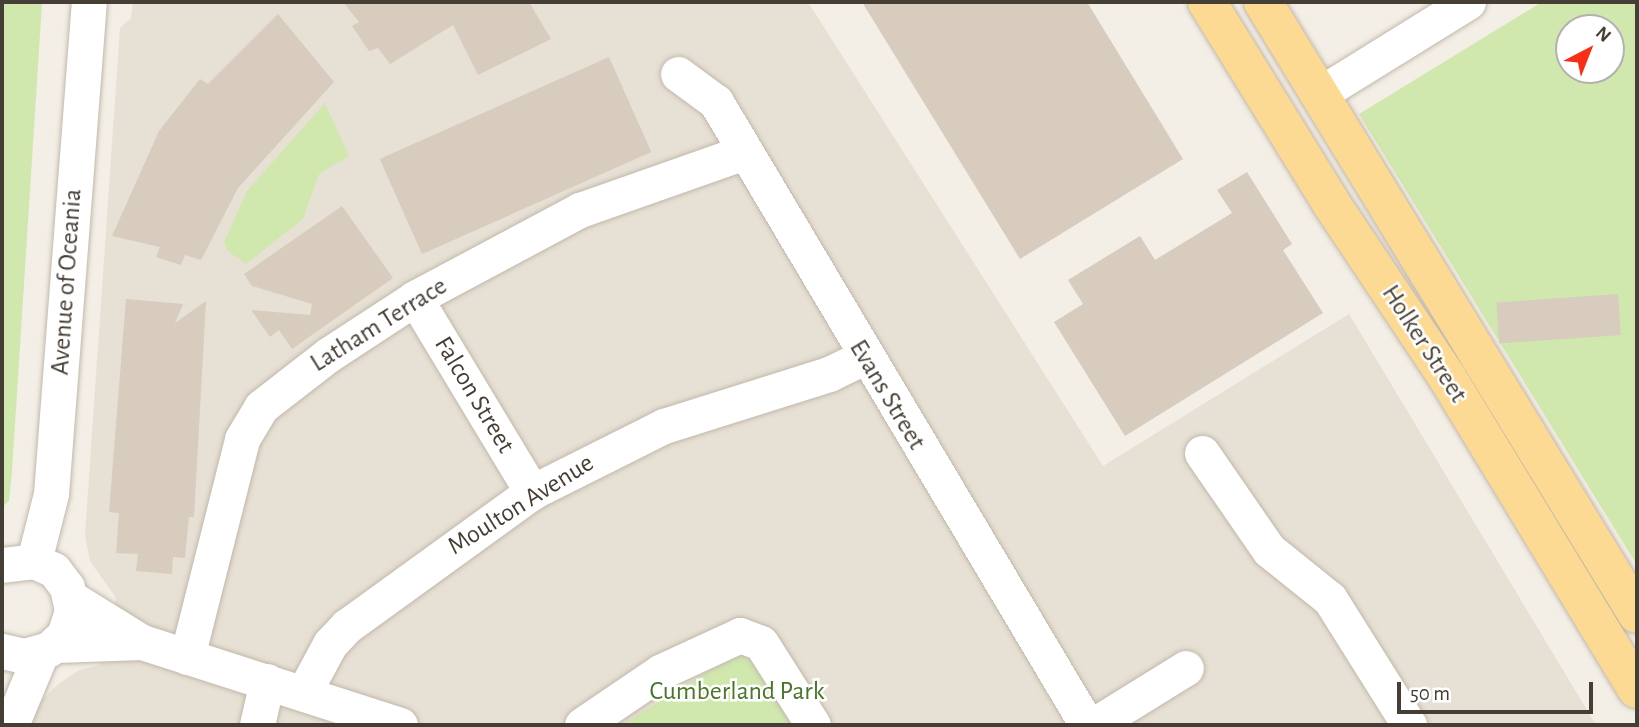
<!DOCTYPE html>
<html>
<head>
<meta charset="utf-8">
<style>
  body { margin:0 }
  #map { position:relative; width:1639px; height:727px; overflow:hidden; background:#f3eee6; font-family:"Alegreya Sans",sans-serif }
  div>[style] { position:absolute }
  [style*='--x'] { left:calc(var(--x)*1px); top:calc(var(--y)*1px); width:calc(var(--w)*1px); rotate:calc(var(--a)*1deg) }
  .residential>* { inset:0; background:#e7e0d4 }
  .green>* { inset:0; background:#d0e7ae }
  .building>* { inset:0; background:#d7ccbe; transform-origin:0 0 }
  .roads { filter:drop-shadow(0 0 2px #c1b8ab) drop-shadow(0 0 2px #c1b8ab) }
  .minor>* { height:35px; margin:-17.5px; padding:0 17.5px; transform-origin:17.5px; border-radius:17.5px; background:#fff }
  .major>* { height:38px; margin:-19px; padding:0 19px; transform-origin:19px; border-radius:19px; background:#fdda94 }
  span { translate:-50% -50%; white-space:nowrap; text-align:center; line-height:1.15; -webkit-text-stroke:5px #fff; paint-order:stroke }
  .street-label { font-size:26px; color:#453e35 }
  .park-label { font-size:26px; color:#4a7629 }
  .frame { position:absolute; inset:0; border:4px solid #453e35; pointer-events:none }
  .north { position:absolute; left:1555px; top:14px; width:70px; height:70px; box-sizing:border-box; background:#fff; border:2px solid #b5b2ae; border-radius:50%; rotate:42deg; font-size:19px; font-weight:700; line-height:28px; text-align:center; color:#453e35 }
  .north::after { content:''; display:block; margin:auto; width:24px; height:32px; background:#f82e17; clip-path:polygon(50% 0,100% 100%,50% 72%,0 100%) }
  .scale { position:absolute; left:1397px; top:682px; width:196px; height:32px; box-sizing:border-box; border:4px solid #453e35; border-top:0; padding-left:9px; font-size:21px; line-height:24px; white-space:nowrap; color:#453e35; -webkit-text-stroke:5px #fff; paint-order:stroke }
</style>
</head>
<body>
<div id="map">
  <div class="residential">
    <i style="clip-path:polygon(133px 2px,808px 2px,1103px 466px,1349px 314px,1596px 725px,31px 725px,38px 704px,56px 686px,79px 670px,100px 665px,116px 598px,90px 561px,85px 535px,120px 28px,131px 18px)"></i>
  </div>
  <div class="green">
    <i style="clip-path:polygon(2px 2px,42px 3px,12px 471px,9px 501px,2px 507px)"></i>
    <i style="clip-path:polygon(evenodd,1542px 2px,1637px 2px,1637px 565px,1359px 114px,1542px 2px,1569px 28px,1611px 28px,1611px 70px,1569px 70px,1569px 28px)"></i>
    <i style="clip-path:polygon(325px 103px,349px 156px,319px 174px,303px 219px,246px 264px,228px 251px,224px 242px,247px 191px)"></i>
    <i style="clip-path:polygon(748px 656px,800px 725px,622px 725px,729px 658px)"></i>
  </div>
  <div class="building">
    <i style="clip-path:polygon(343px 2px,529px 2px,551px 39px,478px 75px,453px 25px,390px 64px,378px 48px,369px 51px,352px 26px,359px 22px)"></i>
    <i style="clip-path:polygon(862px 2px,1087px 2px,1183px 159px,1020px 259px)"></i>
    <i style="clip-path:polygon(278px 14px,334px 82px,238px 188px,201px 260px,185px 255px,181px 265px,156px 257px,160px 247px,112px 236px,159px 131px,200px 79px,208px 84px)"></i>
    <i style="left:609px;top:57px;width:104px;height:251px;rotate:66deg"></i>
    <i style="clip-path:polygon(1247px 172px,1292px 244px,1283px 250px,1323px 313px,1125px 436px,1054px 322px,1083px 304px,1068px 280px,1140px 236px,1155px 260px,1232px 213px,1217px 190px)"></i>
    <i style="clip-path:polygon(342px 206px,393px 278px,292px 349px,279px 330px,270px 337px,251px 310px,310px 315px,312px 304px,252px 286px,244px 274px)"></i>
    <i style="left:1618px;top:294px;width:41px;height:122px;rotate:86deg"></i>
    <i style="clip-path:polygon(126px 299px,183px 304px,175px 323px,206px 301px,194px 517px,189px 517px,185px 558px,173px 557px,172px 574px,136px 571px,138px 554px,116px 553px,119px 513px,109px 512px)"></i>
  </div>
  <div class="roads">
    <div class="minor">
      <i style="--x:678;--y:74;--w:47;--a:36.4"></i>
      <i style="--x:716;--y:102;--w:725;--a:59.23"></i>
      <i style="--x:1321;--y:93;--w:173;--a:-31.8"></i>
      <i style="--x:415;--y:298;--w:227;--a:58.9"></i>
      <i style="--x:1202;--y:453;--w:118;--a:55.4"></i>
      <i style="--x:1269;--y:550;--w:78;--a:38.8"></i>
      <i style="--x:1330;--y:599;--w:149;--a:57.9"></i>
      <i style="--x:34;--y:561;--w:69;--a:-75.8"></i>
      <i style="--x:51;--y:494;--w:493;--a:-85.6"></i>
      <i style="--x:2;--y:565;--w:32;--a:-7"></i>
      <i style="--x:34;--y:561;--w:22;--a:24"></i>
      <i style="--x:54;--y:570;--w:21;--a:53"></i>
      <i style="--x:67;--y:587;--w:25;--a:78"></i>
      <i style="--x:72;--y:611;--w:25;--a:108"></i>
      <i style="--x:64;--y:635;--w:21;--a:137"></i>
      <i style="--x:49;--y:649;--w:26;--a:164"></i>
      <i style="--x:24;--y:656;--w:23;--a:-167"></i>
      <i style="--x:71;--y:598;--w:84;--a:31.8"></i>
      <i style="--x:142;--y:642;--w:271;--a:17.8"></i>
      <i style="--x:55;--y:645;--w:87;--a:-2"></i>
      <i style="--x:187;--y:657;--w:225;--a:-75.8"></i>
      <i style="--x:242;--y:439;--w:37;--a:-59"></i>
      <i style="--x:261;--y:407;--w:85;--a:-37.8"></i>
      <i style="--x:328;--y:355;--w:104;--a:-33.2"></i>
      <i style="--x:415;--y:298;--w:187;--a:-28.1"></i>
      <i style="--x:580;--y:210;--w:175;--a:-19.4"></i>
      <i style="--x:304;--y:692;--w:55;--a:-61.6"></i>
      <i style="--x:330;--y:644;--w:25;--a:-47"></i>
      <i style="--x:347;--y:626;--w:228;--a:-35.9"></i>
      <i style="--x:532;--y:492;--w:148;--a:-26.6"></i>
      <i style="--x:664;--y:426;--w:173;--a:-17.5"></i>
      <i style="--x:829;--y:374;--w:39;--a:-26"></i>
      <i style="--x:11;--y:725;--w:78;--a:-67.4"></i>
      <i style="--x:257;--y:725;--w:45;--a:-77.2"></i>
      <i style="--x:582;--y:725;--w:94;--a:-34.2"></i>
      <i style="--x:660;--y:672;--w:88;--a:-24.8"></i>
      <i style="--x:740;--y:635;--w:22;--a:21"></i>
      <i style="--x:761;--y:643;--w:97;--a:57.6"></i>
      <i style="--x:1094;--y:725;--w:108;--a:-31.8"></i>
    </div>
    <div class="major">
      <i style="--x:1207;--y:2;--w:236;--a:58.3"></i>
      <i style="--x:1331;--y:203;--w:209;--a:56.3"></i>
      <i style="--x:1447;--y:377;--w:365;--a:58.7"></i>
      <i style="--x:1263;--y:2;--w:717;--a:58.57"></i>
    </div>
  </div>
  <div class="street-label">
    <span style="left:67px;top:282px;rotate:-86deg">Avenue of Oceania</span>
    <span style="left:379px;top:325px;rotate:-32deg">Latham Terrace</span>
    <span style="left:1424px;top:344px;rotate:57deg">Holker Street</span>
    <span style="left:474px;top:395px;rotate:59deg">Falcon Street</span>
    <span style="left:887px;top:395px;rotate:59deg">Evans Street</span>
    <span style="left:521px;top:505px;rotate:-32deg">Moulton Avenue</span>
  </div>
  <div class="park-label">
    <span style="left:737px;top:692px">Cumberland Park</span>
  </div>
  <div class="frame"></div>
  <div class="north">N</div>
  <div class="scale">50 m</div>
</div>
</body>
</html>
